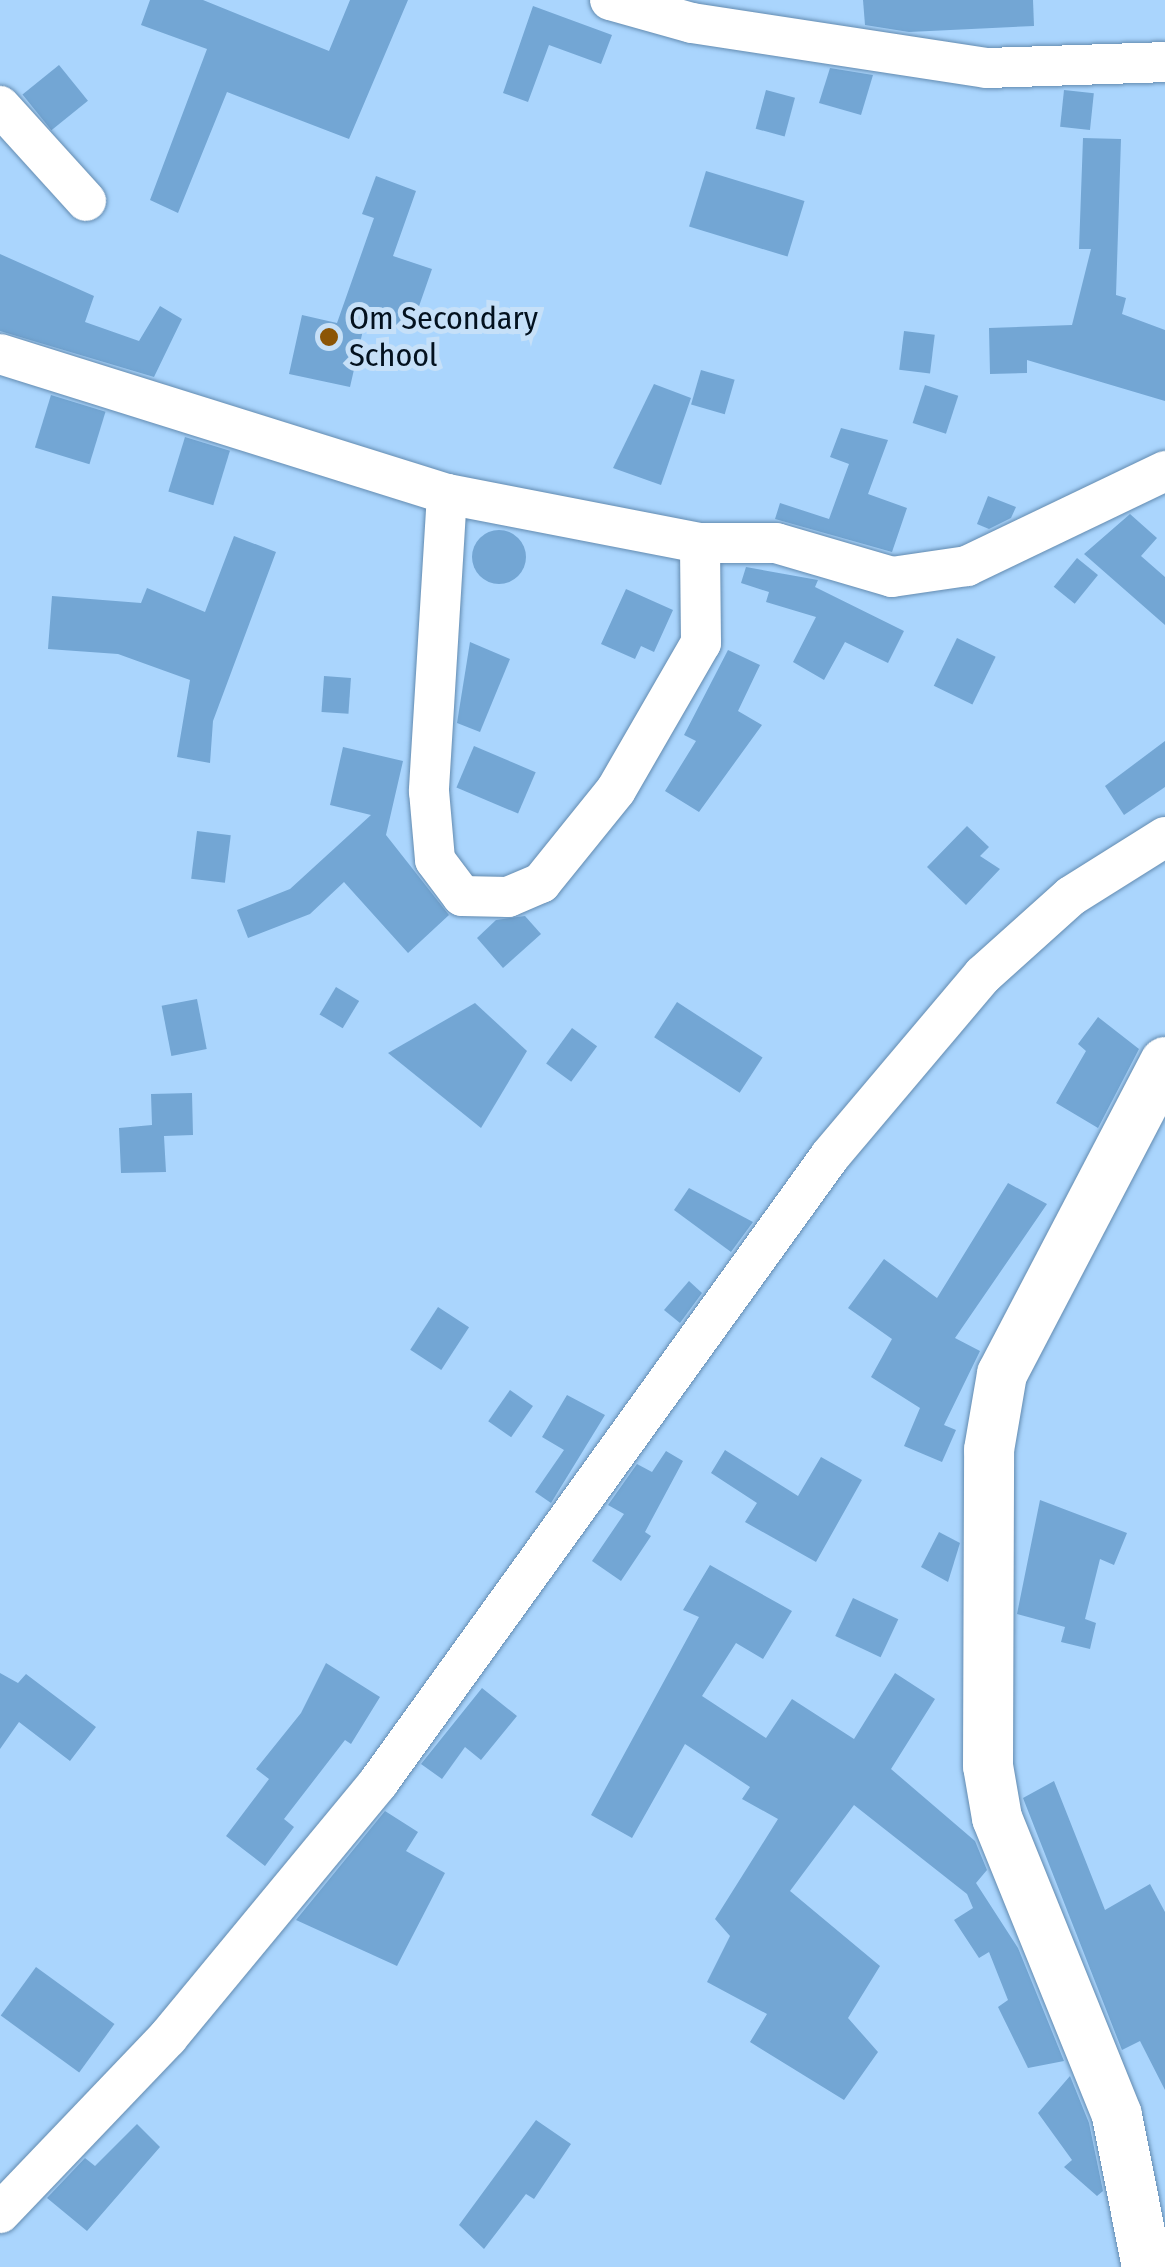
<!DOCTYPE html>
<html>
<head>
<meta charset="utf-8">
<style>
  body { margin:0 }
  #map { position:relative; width:1165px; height:2267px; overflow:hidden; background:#aad5fd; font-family:"Fira Sans Condensed",sans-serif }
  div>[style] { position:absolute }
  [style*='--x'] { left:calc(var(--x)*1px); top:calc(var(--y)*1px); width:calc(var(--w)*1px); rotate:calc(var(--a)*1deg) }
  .building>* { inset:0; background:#73a6d4; transform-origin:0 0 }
  .round { border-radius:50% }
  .roads { filter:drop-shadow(0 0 2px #638bb0) drop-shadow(0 0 2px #638bb0) }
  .minor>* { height:40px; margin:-20px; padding:0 20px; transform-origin:20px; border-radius:20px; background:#fff }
  .tertiary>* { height:50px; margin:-25px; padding:0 25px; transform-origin:25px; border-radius:25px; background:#fff }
  .dots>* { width:28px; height:28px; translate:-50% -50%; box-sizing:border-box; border:5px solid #c6e0f8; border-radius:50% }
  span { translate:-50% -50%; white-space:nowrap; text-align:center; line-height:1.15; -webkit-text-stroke:10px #c6e0f8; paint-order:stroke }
  .poi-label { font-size:32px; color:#03111e }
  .left { translate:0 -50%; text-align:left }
</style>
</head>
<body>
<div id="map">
  <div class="building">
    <i style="clip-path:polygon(150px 0,203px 0,329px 51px,350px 0,408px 0,349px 139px,227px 92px,178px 213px,150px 200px,207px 49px,141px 25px)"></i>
    <i style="clip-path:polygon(863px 0,1033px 0,1034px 26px,909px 32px,865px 25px)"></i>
    <i style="clip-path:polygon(533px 6px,612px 35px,601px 64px,549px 45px,528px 102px,503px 93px)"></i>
    <i style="left:59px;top:65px;width:46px;height:47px;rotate:51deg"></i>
    <i style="clip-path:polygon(830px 68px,873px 75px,861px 115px,819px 103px)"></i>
    <i style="left:766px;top:90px;width:30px;height:40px;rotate:15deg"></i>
    <i style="left:1064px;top:90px;width:30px;height:37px;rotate:6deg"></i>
    <i style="clip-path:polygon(1083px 138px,1121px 139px,1116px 295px,1126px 298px,1122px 314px,1165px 330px,1165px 401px,1027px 360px,1027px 373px,990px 374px,989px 328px,1072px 325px,1091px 249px,1079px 249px)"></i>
    <i style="left:706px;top:171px;width:103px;height:58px;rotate:17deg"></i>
    <i style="clip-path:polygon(376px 176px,416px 191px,393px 256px,432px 269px,410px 332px,366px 317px,350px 387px,289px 374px,302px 315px,337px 323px,374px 218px,362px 214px)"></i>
    <i style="clip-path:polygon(0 254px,94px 296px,85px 322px,139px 341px,160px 306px,182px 319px,154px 377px,0 331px)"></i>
    <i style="left:904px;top:331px;width:31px;height:39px;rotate:7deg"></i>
    <i style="left:701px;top:370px;width:35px;height:36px;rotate:16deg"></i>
    <i style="clip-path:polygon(654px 384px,691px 398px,661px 485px,613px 468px)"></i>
    <i style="left:925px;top:385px;width:35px;height:40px;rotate:18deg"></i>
    <i style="left:51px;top:395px;width:57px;height:55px;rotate:17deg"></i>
    <i style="clip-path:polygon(841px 428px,888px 440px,868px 494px,907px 508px,892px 552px,775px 519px,780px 503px,829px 519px,849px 464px,830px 457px)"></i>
    <i style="left:185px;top:437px;width:47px;height:57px;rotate:17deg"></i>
    <i style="clip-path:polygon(988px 496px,1016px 507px,1011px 518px,989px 529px,977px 524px)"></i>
    <i style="clip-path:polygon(1130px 514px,1157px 538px,1141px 556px,1165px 577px,1165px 625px,1084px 554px)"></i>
    <i class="round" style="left:472px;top:530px;width:54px;height:54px"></i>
    <i style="clip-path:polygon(234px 536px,276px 552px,213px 721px,210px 763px,177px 757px,190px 680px,118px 654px,48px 649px,52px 596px,141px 603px,147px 588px,205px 612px)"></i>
    <i style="left:1077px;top:558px;width:27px;height:37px;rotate:39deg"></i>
    <i style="clip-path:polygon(746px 567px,818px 580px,815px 587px,904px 631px,888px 663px,845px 642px,824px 680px,793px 662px,816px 617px,766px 602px,769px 592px,741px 583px)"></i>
    <i style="clip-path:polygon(626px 589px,673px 610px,654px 652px,641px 646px,635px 659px,601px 644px)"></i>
    <i style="left:957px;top:638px;width:43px;height:53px;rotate:26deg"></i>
    <i style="clip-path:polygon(470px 642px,510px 659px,480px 732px,457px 723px)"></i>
    <i style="clip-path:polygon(728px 650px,760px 665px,738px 711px,762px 725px,699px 812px,665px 791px,696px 741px,684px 735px)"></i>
    <i style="left:324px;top:676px;width:27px;height:36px;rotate:4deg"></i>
    <i style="clip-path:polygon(1165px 741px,1165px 787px,1124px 815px,1105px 786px)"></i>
    <i style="left:474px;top:746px;width:67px;height:45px;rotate:23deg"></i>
    <i style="clip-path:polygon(343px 747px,403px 761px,386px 835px,449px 915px,408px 953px,344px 882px,310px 914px,248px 938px,237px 910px,290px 889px,371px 815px,330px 805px)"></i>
    <i style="clip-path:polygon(967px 826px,989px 847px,980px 856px,1000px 869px,966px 905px,927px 867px)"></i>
    <i style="left:197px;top:831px;width:34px;height:48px;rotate:7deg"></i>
    <i style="clip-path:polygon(525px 916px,541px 934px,503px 968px,477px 938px,496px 920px)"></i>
    <i style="left:336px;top:987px;width:27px;height:32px;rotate:31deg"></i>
    <i style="left:197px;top:999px;width:51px;height:36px;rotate:79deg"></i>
    <i style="left:677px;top:1002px;width:102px;height:42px;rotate:33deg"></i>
    <i style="clip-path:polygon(475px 1003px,527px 1051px,481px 1128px,388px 1053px)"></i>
    <i style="clip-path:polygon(1098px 1017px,1139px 1049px,1098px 1128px,1056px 1103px,1086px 1051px,1078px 1044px)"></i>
    <i style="left:572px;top:1028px;width:31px;height:44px;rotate:36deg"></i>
    <i style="clip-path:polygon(192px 1093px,193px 1135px,164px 1136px,166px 1172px,121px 1173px,119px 1128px,152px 1125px,151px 1094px)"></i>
    <i style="clip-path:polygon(1008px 1183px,1047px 1204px,955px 1338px,980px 1351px,944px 1425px,956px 1430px,942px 1462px,904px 1446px,920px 1408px,871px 1377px,892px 1339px,848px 1308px,884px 1259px,937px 1298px)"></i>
    <i style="clip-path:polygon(689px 1188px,753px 1222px,731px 1252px,674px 1210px)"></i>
    <i style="clip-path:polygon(689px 1281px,702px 1293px,680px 1323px,664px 1310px)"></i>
    <i style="left:438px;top:1307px;width:37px;height:51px;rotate:33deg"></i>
    <i style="left:510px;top:1390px;width:28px;height:38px;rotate:35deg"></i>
    <i style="clip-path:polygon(567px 1395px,605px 1415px,551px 1503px,535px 1492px,564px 1450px,542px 1437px)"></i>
    <i style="clip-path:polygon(725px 1450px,798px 1496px,821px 1457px,862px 1480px,816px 1562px,745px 1522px,757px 1503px,711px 1473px)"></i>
    <i style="clip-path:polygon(666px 1451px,683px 1461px,645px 1532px,651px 1536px,621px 1581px,592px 1561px,624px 1514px,608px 1505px,637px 1464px,652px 1472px)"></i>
    <i style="clip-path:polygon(1040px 1500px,1127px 1533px,1114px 1565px,1100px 1559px,1085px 1619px,1096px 1623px,1090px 1649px,1061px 1642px,1065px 1627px,1017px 1614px)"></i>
    <i style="clip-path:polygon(939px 1532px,960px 1543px,948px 1582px,921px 1567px)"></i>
    <i style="clip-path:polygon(710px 1565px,792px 1611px,763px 1659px,736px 1643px,702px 1696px,766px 1738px,792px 1699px,854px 1739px,895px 1673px,935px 1699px,891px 1769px,975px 1841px,987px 1870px,976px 1883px,1018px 1948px,1064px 2061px,1028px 2068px,998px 2007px,1008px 2000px,989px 1952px,979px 1958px,954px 1920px,973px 1908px,967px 1894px,854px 1805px,790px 1891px,880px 1966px,848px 2018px,878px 2052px,844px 2100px,750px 2042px,767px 2014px,707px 1982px,730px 1936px,715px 1919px,778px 1819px,742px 1799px,750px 1787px,685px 1744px,632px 1838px,591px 1815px,699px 1617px,683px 1610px)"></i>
    <i style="left:853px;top:1598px;width:50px;height:42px;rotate:25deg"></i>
    <i style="clip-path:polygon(326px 1663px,380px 1697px,351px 1744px,345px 1740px,284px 1819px,294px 1827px,265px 1866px,226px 1836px,269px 1779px,256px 1769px,301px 1713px)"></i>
    <i style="clip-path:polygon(0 1673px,18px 1683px,26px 1674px,96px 1727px,70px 1761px,19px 1722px,0 1749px)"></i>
    <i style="clip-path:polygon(482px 1688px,517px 1716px,481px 1760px,465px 1747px,442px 1779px,421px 1764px)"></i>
    <i style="clip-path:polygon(1054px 1781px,1105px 1910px,1150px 1884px,1165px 1912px,1165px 2090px,1140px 2041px,1122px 2050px,1023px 1798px)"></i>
    <i style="clip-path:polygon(385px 1811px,418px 1832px,406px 1851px,445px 1873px,397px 1966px,296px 1920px)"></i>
    <i style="left:36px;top:1967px;width:97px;height:60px;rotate:36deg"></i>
    <i style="clip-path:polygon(1070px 2076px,1089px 2123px,1103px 2191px,1097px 2196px,1064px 2167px,1072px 2160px,1038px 2113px)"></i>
    <i style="clip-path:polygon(536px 2120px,571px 2144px,534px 2199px,526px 2194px,484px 2249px,459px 2225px)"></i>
    <i style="clip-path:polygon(137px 2124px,160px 2147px,87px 2231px,47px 2198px,85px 2158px,95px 2166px)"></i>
  </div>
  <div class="roads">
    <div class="minor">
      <i style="--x:610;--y:0;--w:85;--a:15.7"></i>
      <i style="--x:692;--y:23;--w:298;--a:8.7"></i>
      <i style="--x:987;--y:68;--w:178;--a:-1.9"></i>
      <i style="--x:0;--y:106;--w:128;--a:47.8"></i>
      <i style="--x:0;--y:354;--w:468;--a:17.4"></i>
      <i style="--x:447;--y:494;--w:258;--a:11"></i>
      <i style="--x:700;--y:543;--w:76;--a:0"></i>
      <i style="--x:776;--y:543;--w:121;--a:16.3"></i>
      <i style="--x:892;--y:577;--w:76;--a:-8.3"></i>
      <i style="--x:967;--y:566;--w:220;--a:-25.6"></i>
      <i style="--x:447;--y:494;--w:298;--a:93.5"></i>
      <i style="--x:429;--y:791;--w:69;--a:85"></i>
      <i style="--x:435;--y:860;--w:45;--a:53.1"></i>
      <i style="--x:462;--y:896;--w:46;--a:1.2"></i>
      <i style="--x:508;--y:897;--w:36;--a:-23"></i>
      <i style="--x:541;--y:883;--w:119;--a:-51.1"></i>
      <i style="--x:616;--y:790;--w:170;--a:-60"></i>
      <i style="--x:701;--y:643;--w:100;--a:-90.6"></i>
      <i style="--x:0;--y:2213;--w:243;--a:-46.3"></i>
      <i style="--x:168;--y:2037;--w:330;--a:-50.4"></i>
      <i style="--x:378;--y:1783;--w:773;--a:-54.21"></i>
      <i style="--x:830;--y:1156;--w:237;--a:-49.8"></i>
      <i style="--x:983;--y:975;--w:118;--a:-41.9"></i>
      <i style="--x:1071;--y:896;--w:111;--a:-32.1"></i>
    </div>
    <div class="tertiary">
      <i style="--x:1147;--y:2267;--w:155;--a:-101.2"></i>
      <i style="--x:1117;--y:2115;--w:320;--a:-112"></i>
      <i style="--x:997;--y:1818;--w:53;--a:-99.8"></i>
      <i style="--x:988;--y:1766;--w:316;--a:-89.8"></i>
      <i style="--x:989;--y:1450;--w:77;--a:-80.3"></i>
      <i style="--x:1002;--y:1374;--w:352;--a:-62.4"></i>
    </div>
  </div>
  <div class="dots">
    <i style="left:329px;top:337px;background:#8b5506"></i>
  </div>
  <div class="poi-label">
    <span class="left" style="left:349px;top:337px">Om Secondary<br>School</span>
  </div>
</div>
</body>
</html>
